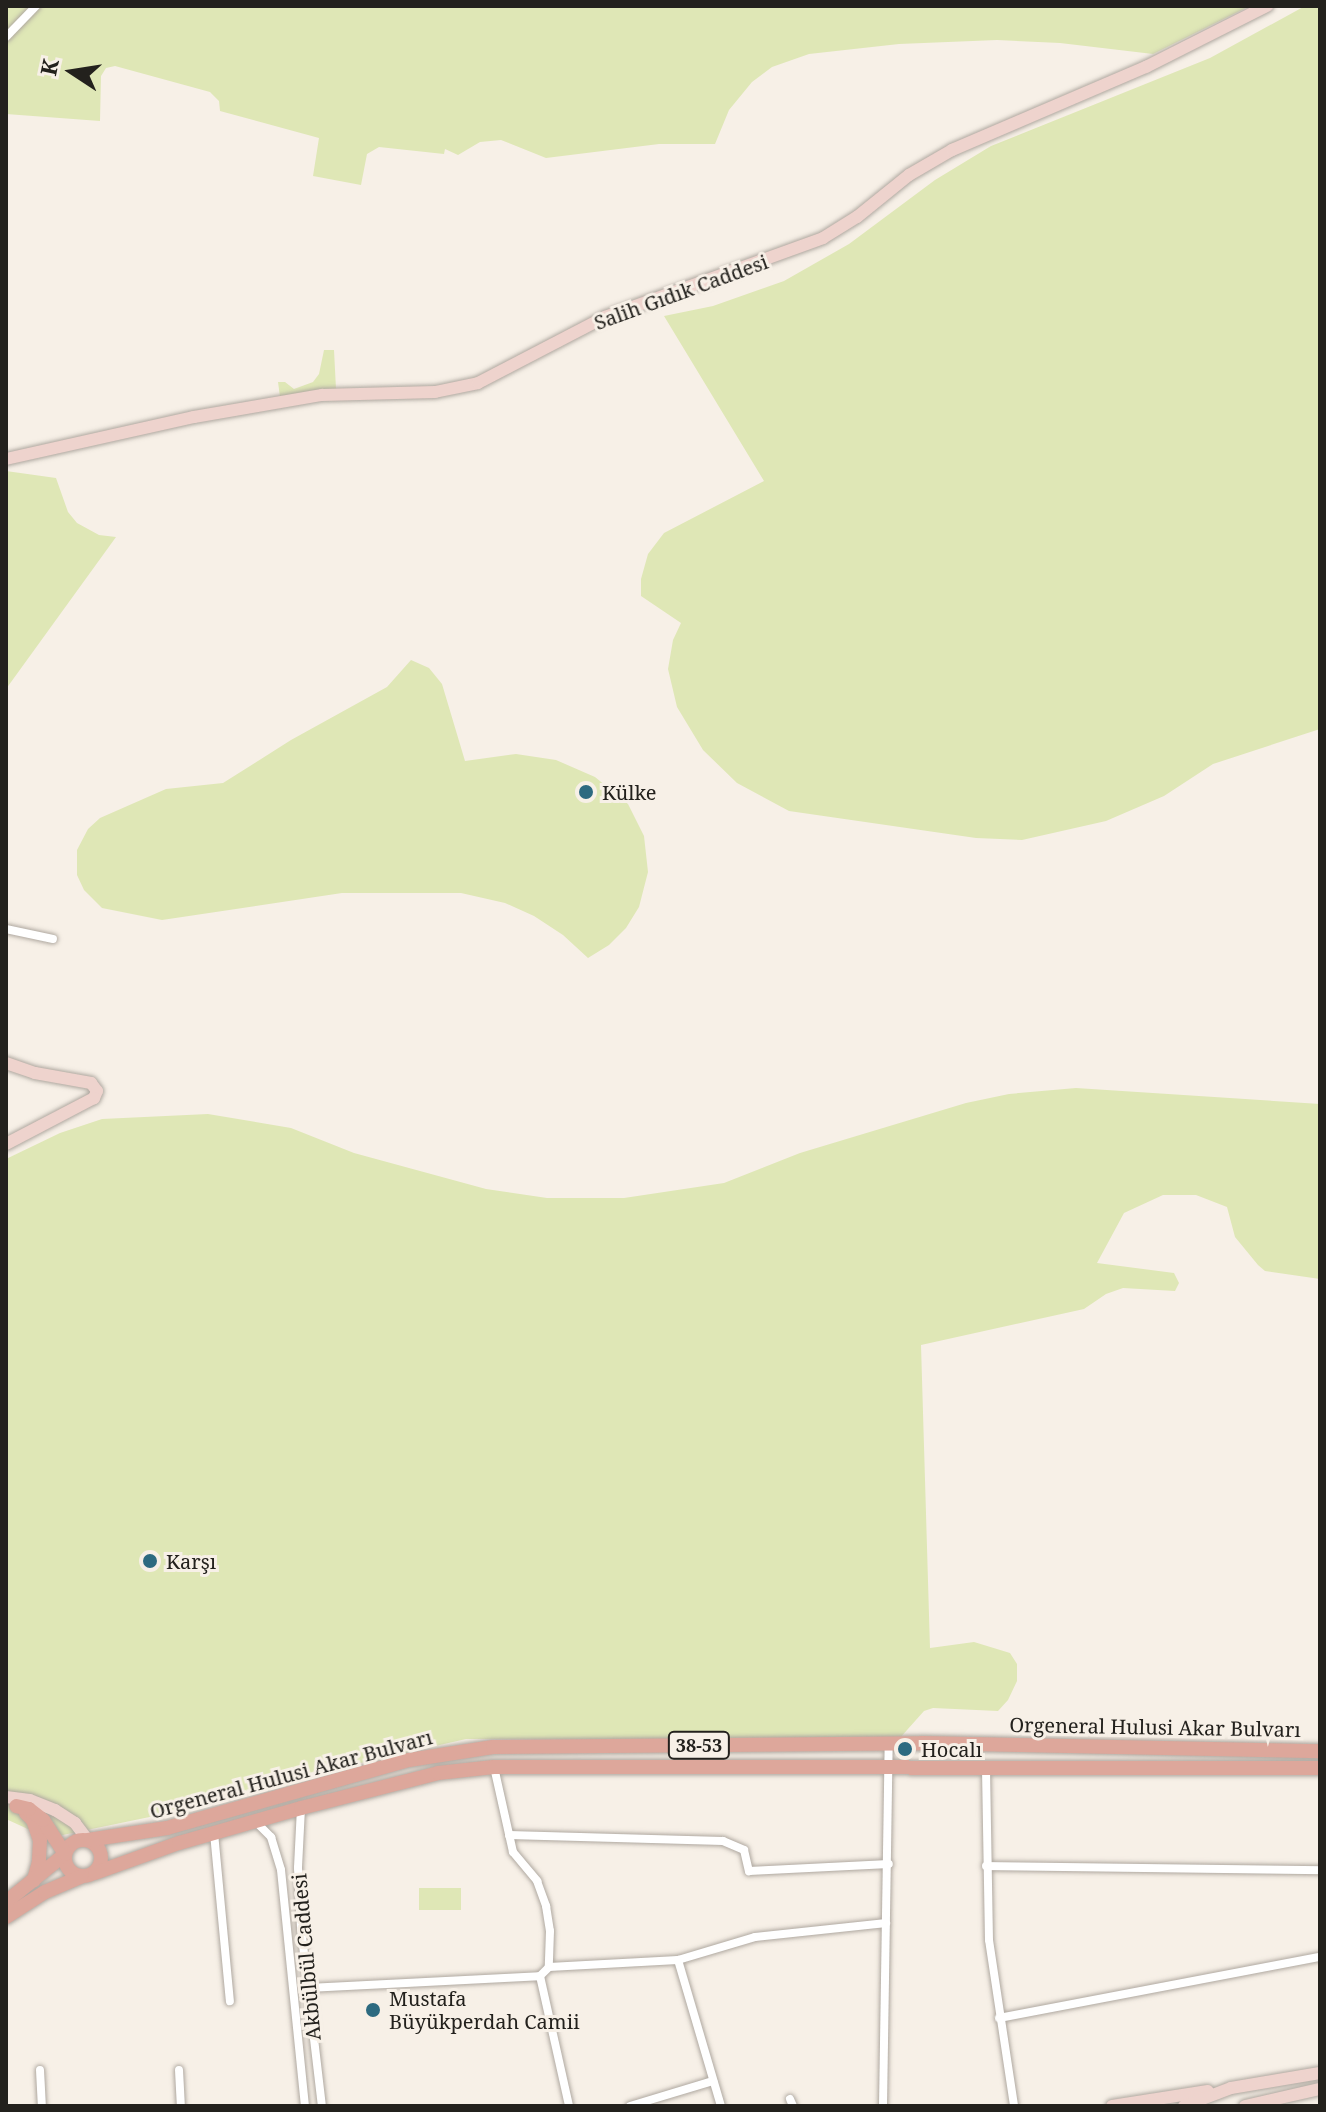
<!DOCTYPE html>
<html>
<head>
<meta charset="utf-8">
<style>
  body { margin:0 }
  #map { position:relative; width:1326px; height:2112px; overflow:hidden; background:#f7f0e7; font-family:"Noto Serif",serif }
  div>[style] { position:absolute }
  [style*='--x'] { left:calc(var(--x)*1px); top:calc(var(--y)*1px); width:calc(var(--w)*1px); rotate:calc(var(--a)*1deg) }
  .green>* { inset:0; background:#dfe7b6; transform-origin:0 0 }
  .roads { filter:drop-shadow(0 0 2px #afa8a0) drop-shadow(0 0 2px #afa8a0) }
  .street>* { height:8px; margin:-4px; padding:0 4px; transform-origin:4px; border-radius:4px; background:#fff }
  .secondary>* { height:12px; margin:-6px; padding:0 6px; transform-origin:6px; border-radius:6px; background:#eed3cd }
  .primary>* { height:14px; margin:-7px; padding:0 7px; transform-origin:7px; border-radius:7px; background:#dda79b }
  .primary>.ring { margin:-7px; padding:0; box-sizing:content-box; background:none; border:14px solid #dda79b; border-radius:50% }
  .dots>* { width:22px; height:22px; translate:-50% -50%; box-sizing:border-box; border:4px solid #f7f0e7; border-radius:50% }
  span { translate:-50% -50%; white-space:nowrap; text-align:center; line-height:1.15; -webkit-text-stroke:6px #f7f0e7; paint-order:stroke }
  .shield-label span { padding:2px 6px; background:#f7f0e7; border:2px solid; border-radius:6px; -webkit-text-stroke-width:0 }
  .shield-label { font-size:18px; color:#23211d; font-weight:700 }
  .street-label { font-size:20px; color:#23211d }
  .poi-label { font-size:20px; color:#23211d }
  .left { translate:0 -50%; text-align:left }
  .frame { position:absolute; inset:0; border:8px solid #23211d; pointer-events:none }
  .north { position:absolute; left:32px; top:32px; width:80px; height:80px; -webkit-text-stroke:6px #f7f0e7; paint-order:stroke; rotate:282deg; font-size:22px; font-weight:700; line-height:32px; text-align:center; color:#23211d }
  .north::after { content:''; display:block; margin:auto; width:28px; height:36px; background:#23211d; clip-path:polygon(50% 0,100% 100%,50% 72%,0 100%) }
</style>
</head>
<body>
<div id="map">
  <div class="green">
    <i style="clip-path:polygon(6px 6px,1250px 6px,1153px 54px,1060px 43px,997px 40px,899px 44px,809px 54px,772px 67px,752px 82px,729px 110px,715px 144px,659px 144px,546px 158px,501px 140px,480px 142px,458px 155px,445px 149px,444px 154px,379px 147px,367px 154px,361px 185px,313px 176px,319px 138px,220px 111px,219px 101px,210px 92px,115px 66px,106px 68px,101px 76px,100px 121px,6px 114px)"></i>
    <i style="clip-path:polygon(1305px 6px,1320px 6px,1320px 729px,1213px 764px,1164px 796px,1106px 821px,1022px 840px,976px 838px,789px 811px,737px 783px,703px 750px,677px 707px,668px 669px,673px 640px,681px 623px,641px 596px,641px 579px,648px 554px,664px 533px,764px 481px,664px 316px,713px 306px,784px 281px,849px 244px,935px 180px,991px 146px,1210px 58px)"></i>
    <i style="clip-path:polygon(324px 350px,334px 350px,336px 389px,280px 397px,278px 382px,285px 382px,294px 389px,313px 382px,319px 374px)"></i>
    <i style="clip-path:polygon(6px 471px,56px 478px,68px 512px,77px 523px,99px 535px,116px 537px,6px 689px)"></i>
    <i style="clip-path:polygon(411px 660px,429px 668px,442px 684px,465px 761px,516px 754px,556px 760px,595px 777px,628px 804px,644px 836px,648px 872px,639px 907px,626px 928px,609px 945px,588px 958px,563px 935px,534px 916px,505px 903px,461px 893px,342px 893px,162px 920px,102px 908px,84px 890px,77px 875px,77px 850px,88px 829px,100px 818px,166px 789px,223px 783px,291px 740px,387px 687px)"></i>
    <i style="clip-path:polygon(1076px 1088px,1320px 1104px,1320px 1279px,1265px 1271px,1258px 1265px,1235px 1237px,1227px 1207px,1196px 1195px,1163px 1195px,1124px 1213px,1097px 1263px,1174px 1273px,1179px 1283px,1175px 1291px,1123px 1288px,1106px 1294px,1084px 1309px,921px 1345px,930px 1648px,974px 1642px,1010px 1653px,1017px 1664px,1017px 1681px,1008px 1700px,998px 1711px,933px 1708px,924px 1711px,899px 1739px,466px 1739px,282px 1781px,164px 1814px,34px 1841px,30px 1830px,6px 1819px,6px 1159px,60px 1133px,102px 1119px,208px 1114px,291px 1128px,354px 1153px,486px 1189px,547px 1198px,624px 1198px,724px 1183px,800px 1153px,966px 1103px,1009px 1094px)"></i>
    <i style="left:461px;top:1888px;width:22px;height:42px;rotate:90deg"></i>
  </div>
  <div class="roads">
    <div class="street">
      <i style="--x:6;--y:37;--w:43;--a:-45.9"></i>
      <i style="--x:6;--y:929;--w:48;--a:12"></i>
      <i style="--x:494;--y:1767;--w:87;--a:77.4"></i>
      <i style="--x:513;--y:1852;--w:38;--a:50"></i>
      <i style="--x:537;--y:1881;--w:27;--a:70"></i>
      <i style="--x:546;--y:1906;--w:25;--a:81"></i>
      <i style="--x:550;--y:1931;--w:36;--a:92"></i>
      <i style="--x:986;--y:1769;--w:171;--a:89"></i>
      <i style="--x:989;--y:1940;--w:168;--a:81.4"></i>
      <i style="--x:301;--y:1808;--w:60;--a:92.9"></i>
      <i style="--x:298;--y:1868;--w:60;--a:87.1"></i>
      <i style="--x:301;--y:1928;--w:179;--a:83.3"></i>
      <i style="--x:255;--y:1821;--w:23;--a:45"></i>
      <i style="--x:271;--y:1837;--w:34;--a:73"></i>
      <i style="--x:281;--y:1870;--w:237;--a:84.2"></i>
      <i style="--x:214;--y:1833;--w:169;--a:84.6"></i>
      <i style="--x:509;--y:1835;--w:214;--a:1.6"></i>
      <i style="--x:723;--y:1841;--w:23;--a:23"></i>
      <i style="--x:744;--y:1850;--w:22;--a:77"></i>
      <i style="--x:749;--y:1871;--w:140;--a:-2.9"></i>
      <i style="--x:986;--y:1866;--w:334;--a:0.7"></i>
      <i style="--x:678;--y:1960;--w:80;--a:-16.6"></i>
      <i style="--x:755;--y:1937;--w:132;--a:-6.1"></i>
      <i style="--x:540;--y:1976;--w:13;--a:-45"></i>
      <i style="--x:549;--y:1967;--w:129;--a:-3.1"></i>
      <i style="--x:678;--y:1960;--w:152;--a:73.6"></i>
      <i style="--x:307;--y:1988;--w:233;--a:-2.9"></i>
      <i style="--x:540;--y:1976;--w:133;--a:77.4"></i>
      <i style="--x:999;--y:2018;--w:327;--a:-10.8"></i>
      <i style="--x:40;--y:2070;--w:36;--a:87"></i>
      <i style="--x:179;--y:2070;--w:36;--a:87"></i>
      <i style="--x:790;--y:2099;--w:8;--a:67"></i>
      <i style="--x:630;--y:2106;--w:87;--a:-16.8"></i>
      <i style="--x:883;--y:2106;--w:362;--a:-89.1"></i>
    </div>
    <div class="secondary">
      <i style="--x:6;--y:459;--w:193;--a:-12.6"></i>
      <i style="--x:194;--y:417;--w:130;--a:-9.8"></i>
      <i style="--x:322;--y:395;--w:113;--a:-1.5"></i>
      <i style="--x:435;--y:392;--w:44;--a:-11.8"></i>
      <i style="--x:478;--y:383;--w:143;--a:-27.5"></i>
      <i style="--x:605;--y:317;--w:232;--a:-19.9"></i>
      <i style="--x:823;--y:238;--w:40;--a:-32"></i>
      <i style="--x:857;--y:217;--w:67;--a:-38.9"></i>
      <i style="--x:909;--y:175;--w:50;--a:-30.2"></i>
      <i style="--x:952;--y:150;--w:211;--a:-23.2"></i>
      <i style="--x:1146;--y:67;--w:136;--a:-26.8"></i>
      <i style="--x:6;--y:1063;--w:31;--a:19"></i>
      <i style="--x:35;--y:1073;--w:57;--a:10.1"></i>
      <i style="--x:91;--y:1083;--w:10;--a:53"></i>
      <i style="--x:97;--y:1091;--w:8;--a:113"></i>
      <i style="--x:94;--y:1098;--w:99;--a:152.4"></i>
      <i style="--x:6;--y:1797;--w:24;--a:7"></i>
      <i style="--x:30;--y:1800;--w:27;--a:22"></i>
      <i style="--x:55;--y:1810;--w:24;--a:33"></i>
      <i style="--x:75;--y:1823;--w:21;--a:53"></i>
      <i style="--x:1112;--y:2106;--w:97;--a:-8.9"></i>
      <i style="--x:1184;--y:2106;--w:50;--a:-21"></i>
      <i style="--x:1231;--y:2088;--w:90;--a:-9.6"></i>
      <i style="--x:1245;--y:2106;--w:77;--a:-12.8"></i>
    </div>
    <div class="primary">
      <i style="--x:26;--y:1813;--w:10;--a:45"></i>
      <i style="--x:33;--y:1820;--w:21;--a:71"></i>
      <i style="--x:40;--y:1840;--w:22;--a:93"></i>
      <i style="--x:39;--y:1862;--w:19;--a:106"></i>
      <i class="ring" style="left:65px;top:1840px;width:22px;height:22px"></i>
      <i style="--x:88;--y:1840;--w:80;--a:-8.6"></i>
      <i style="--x:167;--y:1828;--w:251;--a:-15.7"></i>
      <i style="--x:409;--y:1760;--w:85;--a:-8.8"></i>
      <i style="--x:493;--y:1747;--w:429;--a:-0.5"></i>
      <i style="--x:922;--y:1743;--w:398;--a:1.2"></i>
      <i style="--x:95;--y:1873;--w:89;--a:-19.7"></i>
      <i style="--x:179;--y:1843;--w:127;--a:-16"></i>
      <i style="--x:301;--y:1808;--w:141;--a:-14.3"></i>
      <i style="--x:438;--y:1773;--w:56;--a:-6.1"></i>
      <i style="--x:494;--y:1767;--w:826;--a:0.07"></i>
      <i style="--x:6;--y:1902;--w:76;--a:-39.1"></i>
      <i style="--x:65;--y:1854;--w:40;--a:-122.9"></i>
      <i style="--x:43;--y:1820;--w:18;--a:-142"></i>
      <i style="--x:29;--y:1809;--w:13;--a:-167"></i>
      <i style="--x:6;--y:1917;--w:46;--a:-32.7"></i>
      <i style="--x:45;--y:1892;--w:39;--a:-23"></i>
    </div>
  </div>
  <div class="dots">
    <i style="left:586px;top:792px;background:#2d6a80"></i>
    <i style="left:150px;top:1561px;background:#2d6a80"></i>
    <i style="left:905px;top:1749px;background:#2d6a80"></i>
    <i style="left:373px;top:2010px;background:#2d6a80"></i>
  </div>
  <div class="shield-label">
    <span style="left:699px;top:1745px">38-53</span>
  </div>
  <div class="street-label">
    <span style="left:681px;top:292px;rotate:-20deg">Salih Gıdık Caddesi</span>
    <span style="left:1155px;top:1727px;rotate:1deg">Orgeneral Hulusi Akar Bulvarı</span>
    <span style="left:291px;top:1774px;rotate:-15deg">Orgeneral Hulusi Akar Bulvarı</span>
    <span style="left:306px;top:1957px;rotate:-95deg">Akbülbül Caddesi</span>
  </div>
  <div class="poi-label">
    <span class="left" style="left:602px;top:792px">Külke</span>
    <span class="left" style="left:166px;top:1561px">Karşı</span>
    <span class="left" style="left:921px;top:1749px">Hocalı</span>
    <span class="left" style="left:389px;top:2010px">Mustafa<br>Büyükperdah Camii</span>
  </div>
  <div class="frame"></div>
  <div class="north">K</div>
</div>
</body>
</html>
